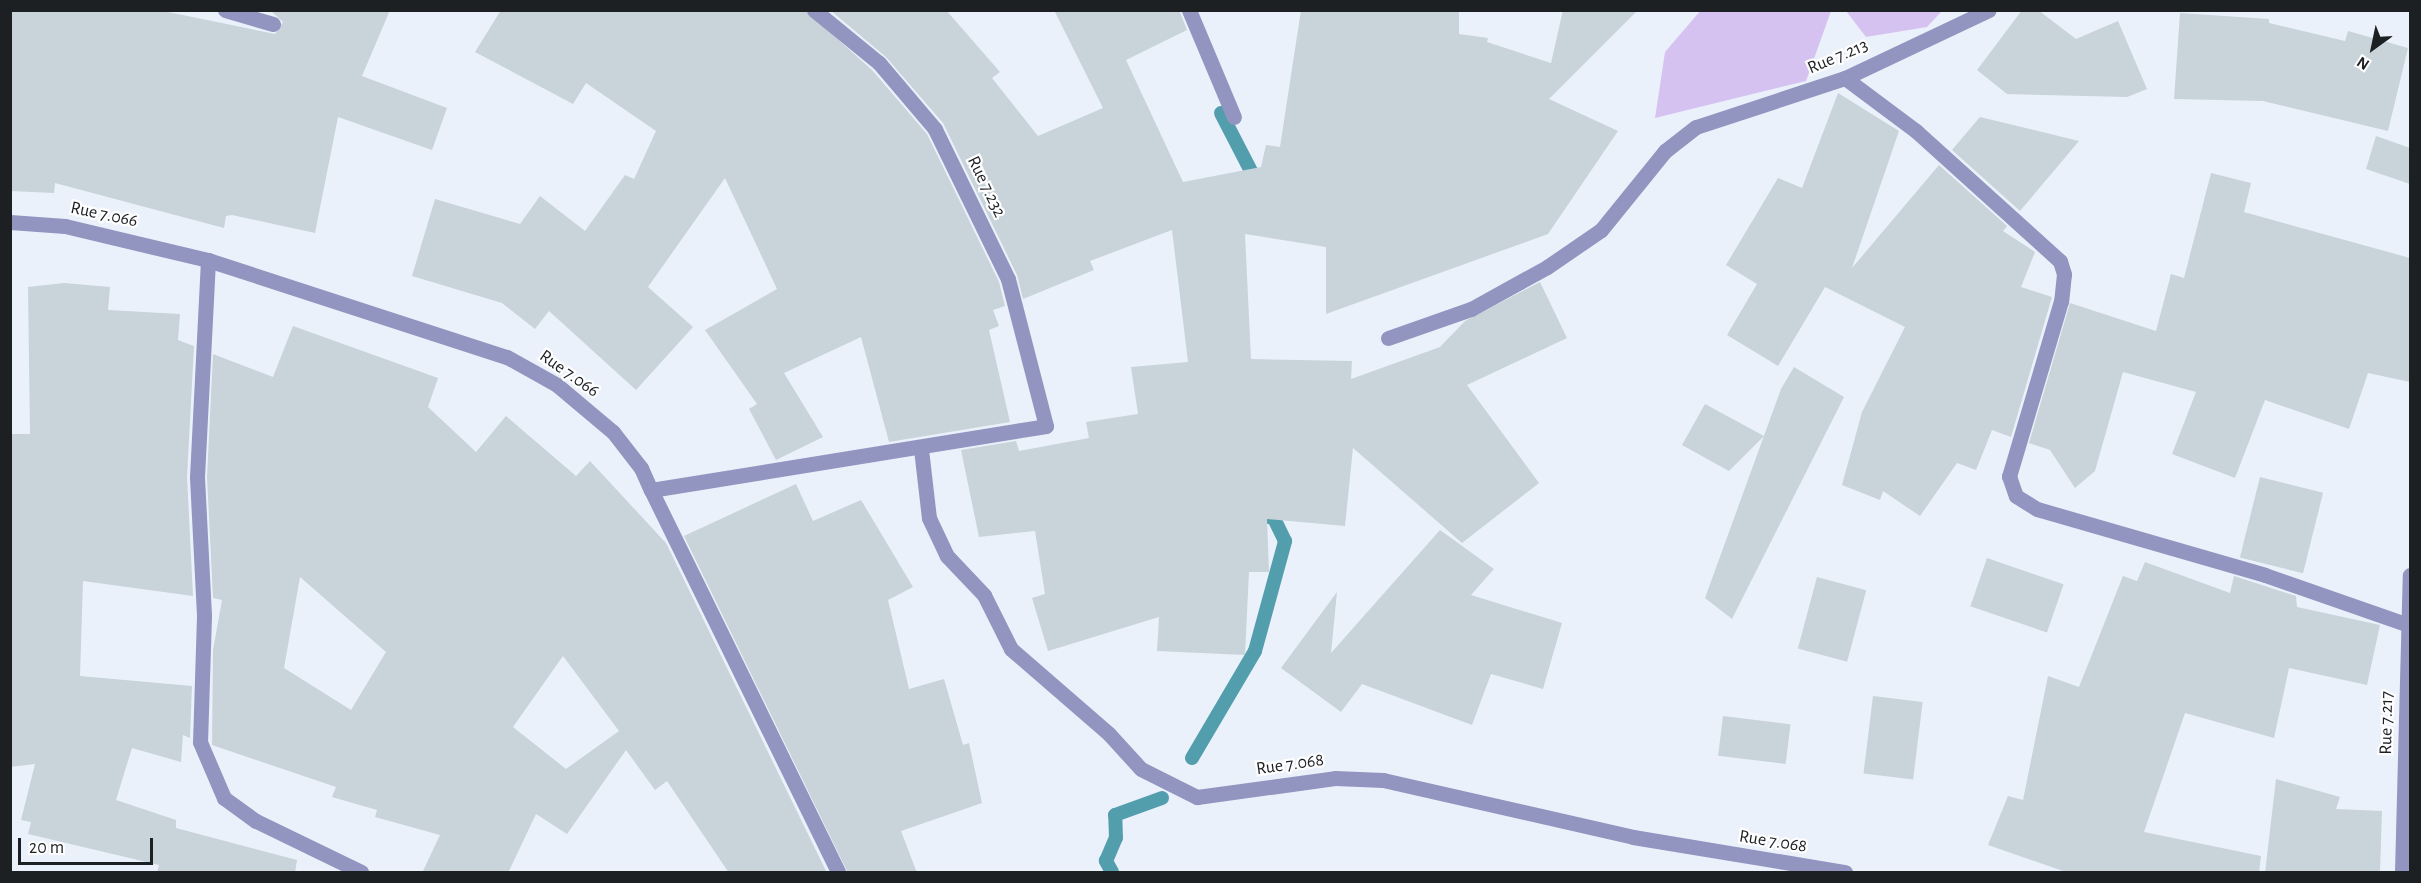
<!DOCTYPE html>
<html>
<head>
<meta charset="utf-8">
<style>
  body { margin:0 }
  #map { position:relative; width:2421px; height:883px; overflow:hidden; background:#ebf1fb; font-family:"Alegreya Sans",sans-serif }
  div>[style] { position:absolute }
  [style*='--x'] { left:calc(var(--x)*1px); top:calc(var(--y)*1px); width:calc(var(--w)*1px); rotate:calc(var(--a)*1deg) }
  .green>* { inset:0; background:#d6c2f1 }
  .stream>* { height:14px; margin:-7px; padding:0 7px; transform-origin:7px; border-radius:7px; background:#539eac }
  .building>* { inset:0; background:#c8d3da; transform-origin:0 0 }
  .minor>* { height:15px; margin:-7.5px; padding:0 7.5px; transform-origin:7.5px; border-radius:7.5px; background:#9295bf }
  span { translate:-50% -50%; white-space:nowrap; text-align:center; line-height:1.15; -webkit-text-stroke:4.5px #fefefe; paint-order:stroke }
  .street-label { font-size:18px; color:#1d2023 }
  .frame { position:absolute; inset:0; border:12px solid #1d2023; pointer-events:none }
  .north { position:absolute; left:2343px; top:18px; width:60px; height:60px; -webkit-text-stroke:4px #fefefe; paint-order:stroke; rotate:213deg; font-size:16px; font-weight:700; line-height:24px; text-align:center; color:#1d2023 }
  .north::after { content:''; display:block; margin:auto; width:21px; height:27px; background:#1d2023; clip-path:polygon(50% 0,100% 100%,50% 72%,0 100%) }
  .scale { position:absolute; left:18px; top:838px; width:135px; height:27px; box-sizing:border-box; border:3px solid #1d2023; border-top:0; padding-left:8px; font-size:18px; line-height:21px; white-space:nowrap; color:#1d2023; -webkit-text-stroke:4px #fefefe; paint-order:stroke }
</style>
</head>
<body>
<div id="map">
  <div class="green">
    <i style="clip-path:polygon(1701px 10px,1831px 10px,1831px 11px,1806px 81px,1655px 118px,1665px 52px)"></i>
    <i style="clip-path:polygon(1846px 11px,1942px 11px,1927px 27px,1866px 37px)"></i>
  </div>
  <div class="stream">
    <i style="--x:1221;--y:113;--w:74;--a:62.7"></i>
    <i style="--x:1192;--y:758;--w:124;--a:-59.5"></i>
    <i style="--x:1255;--y:651;--w:114;--a:-74.7"></i>
    <i style="--x:1285;--y:541;--w:25;--a:-116"></i>
    <i style="--x:1274;--y:518;--w:15;--a:-169"></i>
    <i style="--x:1112;--y:872;--w:13;--a:-119"></i>
    <i style="--x:1106;--y:861;--w:25;--a:-67"></i>
    <i style="--x:1116;--y:838;--w:23;--a:-92"></i>
    <i style="--x:1115;--y:815;--w:50;--a:-19.9"></i>
  </div>
  <div class="building">
    <i style="clip-path:polygon(10px 10px,158px 10px,275px 34px,283px 22px,270px 10px,390px 10px,362px 76px,447px 108px,432px 150px,338px 117px,315px 233px,232px 215px,226px 216px,224px 228px,55px 183px,54px 193px,10px 191px)"></i>
    <i style="clip-path:polygon(501px 10px,805px 10px,872px 70px,927px 134px,999px 282px,1005px 306px,993px 310px,999px 326px,989px 330px,1010px 422px,889px 442px,861px 337px,784px 373px,823px 437px,776px 460px,749px 409px,757px 404px,705px 330px,777px 289px,725px 178px,648px 287px,693px 327px,636px 390px,549px 311px,535px 329px,502px 303px,412px 276px,435px 199px,520px 224px,540px 196px,585px 231px,625px 175px,634px 179px,656px 131px,586px 83px,573px 104px,475px 52px)"></i>
    <i style="clip-path:polygon(830px 10px,946px 10px,1000px 72px,992px 78px,1038px 136px,1103px 108px,1054px 10px,1179px 10px,1187px 30px,1126px 60px,1183px 182px,1261px 167px,1266px 145px,1280px 147px,1301px 10px,1459px 10px,1459px 34px,1488px 38px,1487px 42px,1551px 63px,1563px 10px,1638px 10px,1549px 99px,1618px 131px,1548px 234px,1326px 314px,1326px 247px,1245px 234px,1251px 359px,1352px 361px,1351px 379px,1440px 347px,1465px 321px,1540px 282px,1567px 338px,1467px 385px,1539px 483px,1462px 543px,1353px 448px,1345px 526px,1267px 519px,1269px 572px,1249px 572px,1245px 655px,1157px 651px,1159px 617px,1048px 651px,1032px 598px,1045px 594px,1035px 531px,979px 537px,961px 450px,1016px 441px,1019px 451px,1089px 438px,1086px 422px,1138px 414px,1131px 367px,1188px 362px,1172px 230px,1090px 261px,1094px 270px,1023px 299px,1017px 275px,943px 123px,886px 57px)"></i>
    <i style="clip-path:polygon(2022px 10px,2038px 10px,2076px 39px,2118px 21px,2147px 89px,2127px 97px,2007px 94px,1977px 70px)"></i>
    <i style="clip-path:polygon(2180px 13px,2269px 19px,2269px 23px,2345px 41px,2348px 31px,2408px 48px,2388px 131px,2263px 101px,2174px 99px)"></i>
    <i style="clip-path:polygon(1838px 93px,1899px 131px,1852px 268px,1939px 165px,2007px 226px,2003px 231px,2035px 252px,2021px 287px,2052px 297px,2011px 437px,1992px 430px,1976px 470px,1957px 463px,1920px 516px,1883px 491px,1880px 500px,1842px 485px,1862px 412px,1905px 327px,1825px 287px,1778px 366px,1727px 335px,1757px 284px,1726px 265px,1778px 178px,1802px 188px)"></i>
    <i style="clip-path:polygon(1980px 117px,2079px 141px,2020px 211px,1952px 150px)"></i>
    <i style="clip-path:polygon(2376px 136px,2410px 148px,2410px 184px,2366px 169px)"></i>
    <i style="clip-path:polygon(2211px 173px,2251px 183px,2244px 212px,2410px 258px,2410px 382px,2368px 373px,2349px 429px,2265px 400px,2235px 478px,2172px 454px,2196px 392px,2123px 372px,2095px 471px,2075px 488px,2050px 450px,2029px 443px,2070px 303px,2156px 331px,2171px 274px,2184px 278px)"></i>
    <i style="clip-path:polygon(64px 283px,110px 287px,108px 310px,180px 314px,178px 340px,194px 346px,187px 477px,193px 596px,83px 581px,80px 676px,192px 686px,190px 738px,183px 735px,181px 762px,132px 748px,116px 800px,176px 820px,176px 828px,297px 860px,295px 873px,157px 873px,159px 865px,28px 834px,31px 822px,21px 820px,35px 764px,10px 767px,10px 434px,30px 434px,28px 287px)"></i>
    <i style="clip-path:polygon(evenodd,293px 326px,438px 378px,428px 407px,476px 452px,506px 416px,576px 476px,590px 461px,666px 543px,827px 873px,729px 873px,667px 781px,655px 790px,626px 750px,567px 834px,536px 814px,508px 873px,422px 873px,440px 835px,375px 817px,377px 810px,332px 797px,336px 787px,212px 745px,213px 650px,222px 600px,213px 598px,207px 477px,213px 354px,273px 377px,293px 326px,300px 577px,386px 652px,351px 710px,284px 668px,300px 577px,293px 326px,563px 656px,619px 731px,566px 769px,513px 727px,563px 656px)"></i>
    <i style="clip-path:polygon(1794px 367px,1844px 397px,1732px 619px,1705px 598px,1781px 389px)"></i>
    <i style="clip-path:polygon(1705px 404px,1764px 436px,1729px 471px,1682px 445px)"></i>
    <i style="left:2260px;top:477px;width:65px;height:83px;rotate:14deg"></i>
    <i style="clip-path:polygon(796px 484px,813px 521px,861px 500px,913px 587px,888px 600px,909px 689px,944px 679px,963px 745px,969px 743px,982px 803px,901px 831px,917px 873px,848px 873px,684px 536px)"></i>
    <i style="clip-path:polygon(1440px 530px,1494px 569px,1471px 595px,1562px 623px,1543px 689px,1491px 674px,1472px 725px,1362px 684px,1341px 712px,1281px 668px,1337px 592px,1331px 653px)"></i>
    <i style="left:1987px;top:558px;width:81px;height:51px;rotate:19deg"></i>
    <i style="clip-path:polygon(2145px 562px,2230px 593px,2234px 576px,2296px 596px,2297px 607px,2380px 625px,2367px 685px,2289px 668px,2274px 738px,2185px 713px,2144px 832px,2261px 856px,2259px 873px,2069px 873px,1988px 845px,2008px 796px,2023px 800px,2048px 676px,2079px 687px,2123px 576px,2137px 581px)"></i>
    <i style="left:1817px;top:577px;width:51px;height:74px;rotate:15deg"></i>
    <i style="left:1873px;top:696px;width:50px;height:78px;rotate:7deg"></i>
    <i style="left:1723px;top:716px;width:68px;height:40px;rotate:7deg"></i>
    <i style="clip-path:polygon(2276px 779px,2340px 797px,2336px 809px,2382px 811px,2380px 873px,2265px 873px)"></i>
  </div>
  <div class="minor">
    <i style="--x:225;--y:10;--w:50;--a:16.3"></i>
    <i style="--x:1189;--y:10;--w:116;--a:67.2"></i>
    <i style="--x:1845;--y:78;--w:89;--a:36.7"></i>
    <i style="--x:1916;--y:131;--w:194;--a:42.1"></i>
    <i style="--x:2060;--y:261;--w:14;--a:73"></i>
    <i style="--x:2064;--y:274;--w:27;--a:96"></i>
    <i style="--x:2061;--y:301;--w:183;--a:106.5"></i>
    <i style="--x:2009;--y:476;--w:21;--a:71"></i>
    <i style="--x:2016;--y:496;--w:25;--a:32"></i>
    <i style="--x:2037;--y:509;--w:237;--a:16.1"></i>
    <i style="--x:2265;--y:575;--w:149;--a:19.2"></i>
    <i style="--x:10;--y:222;--w:55;--a:4.2"></i>
    <i style="--x:65;--y:226;--w:147;--a:13.4"></i>
    <i style="--x:208;--y:260;--w:314;--a:18"></i>
    <i style="--x:507;--y:357;--w:57;--a:29.2"></i>
    <i style="--x:557;--y:385;--w:73;--a:40"></i>
    <i style="--x:613;--y:432;--w:46;--a:52.1"></i>
    <i style="--x:641;--y:468;--w:24;--a:66"></i>
    <i style="--x:651;--y:490;--w:400;--a:-9.2"></i>
    <i style="--x:1046;--y:426;--w:152;--a:-104.5"></i>
    <i style="--x:1008;--y:279;--w:167;--a:-116"></i>
    <i style="--x:935;--y:129;--w:87;--a:-130.3"></i>
    <i style="--x:879;--y:63;--w:84;--a:-140.8"></i>
    <i style="--x:208;--y:260;--w:217;--a:92.9"></i>
    <i style="--x:197;--y:477;--w:139;--a:87.1"></i>
    <i style="--x:204;--y:616;--w:126;--a:91.8"></i>
    <i style="--x:200;--y:742;--w:61;--a:66.8"></i>
    <i style="--x:224;--y:798;--w:39;--a:36"></i>
    <i style="--x:256;--y:821;--w:117;--a:25.9"></i>
    <i style="--x:1388;--y:338;--w:88;--a:-19.3"></i>
    <i style="--x:1471;--y:309;--w:87;--a:-28.9"></i>
    <i style="--x:1547;--y:267;--w:65;--a:-34.4"></i>
    <i style="--x:1601;--y:230;--w:102;--a:-51"></i>
    <i style="--x:1665;--y:151;--w:39;--a:-38"></i>
    <i style="--x:1696;--y:127;--w:157;--a:-18.2"></i>
    <i style="--x:1845;--y:78;--w:159;--a:-25.3"></i>
    <i style="--x:921;--y:449;--w:69;--a:83.4"></i>
    <i style="--x:929;--y:518;--w:42;--a:64.7"></i>
    <i style="--x:947;--y:556;--w:54;--a:46.5"></i>
    <i style="--x:984;--y:595;--w:60;--a:63.4"></i>
    <i style="--x:1011;--y:649;--w:130;--a:40.9"></i>
    <i style="--x:1109;--y:734;--w:47;--a:47.6"></i>
    <i style="--x:1141;--y:769;--w:63;--a:26.6"></i>
    <i style="--x:1197;--y:797;--w:139;--a:-7.8"></i>
    <i style="--x:1335;--y:778;--w:48;--a:2.4"></i>
    <i style="--x:1383;--y:780;--w:256;--a:12.8"></i>
    <i style="--x:1633;--y:837;--w:215;--a:9.4"></i>
    <i style="--x:651;--y:490;--w:425;--a:63.9"></i>
    <i style="--x:2402;--y:872;--w:297;--a:-88.5"></i>
  </div>
  <div class="street-label">
    <span style="left:1838px;top:57px;rotate:-23deg">Rue 7.213</span>
    <span style="left:986px;top:187px;rotate:64deg">Rue 7.232</span>
    <span style="left:104px;top:215px;rotate:12deg">Rue 7.066</span>
    <span style="left:569px;top:374px;rotate:35deg">Rue 7.066</span>
    <span style="left:2387px;top:723px;rotate:-89deg">Rue 7.217</span>
    <span style="left:1290px;top:765px;rotate:-8deg">Rue 7.068</span>
    <span style="left:1773px;top:842px;rotate:9deg">Rue 7.068</span>
  </div>
  <div class="frame"></div>
  <div class="north">N</div>
  <div class="scale">20 m</div>
</div>
</body>
</html>
